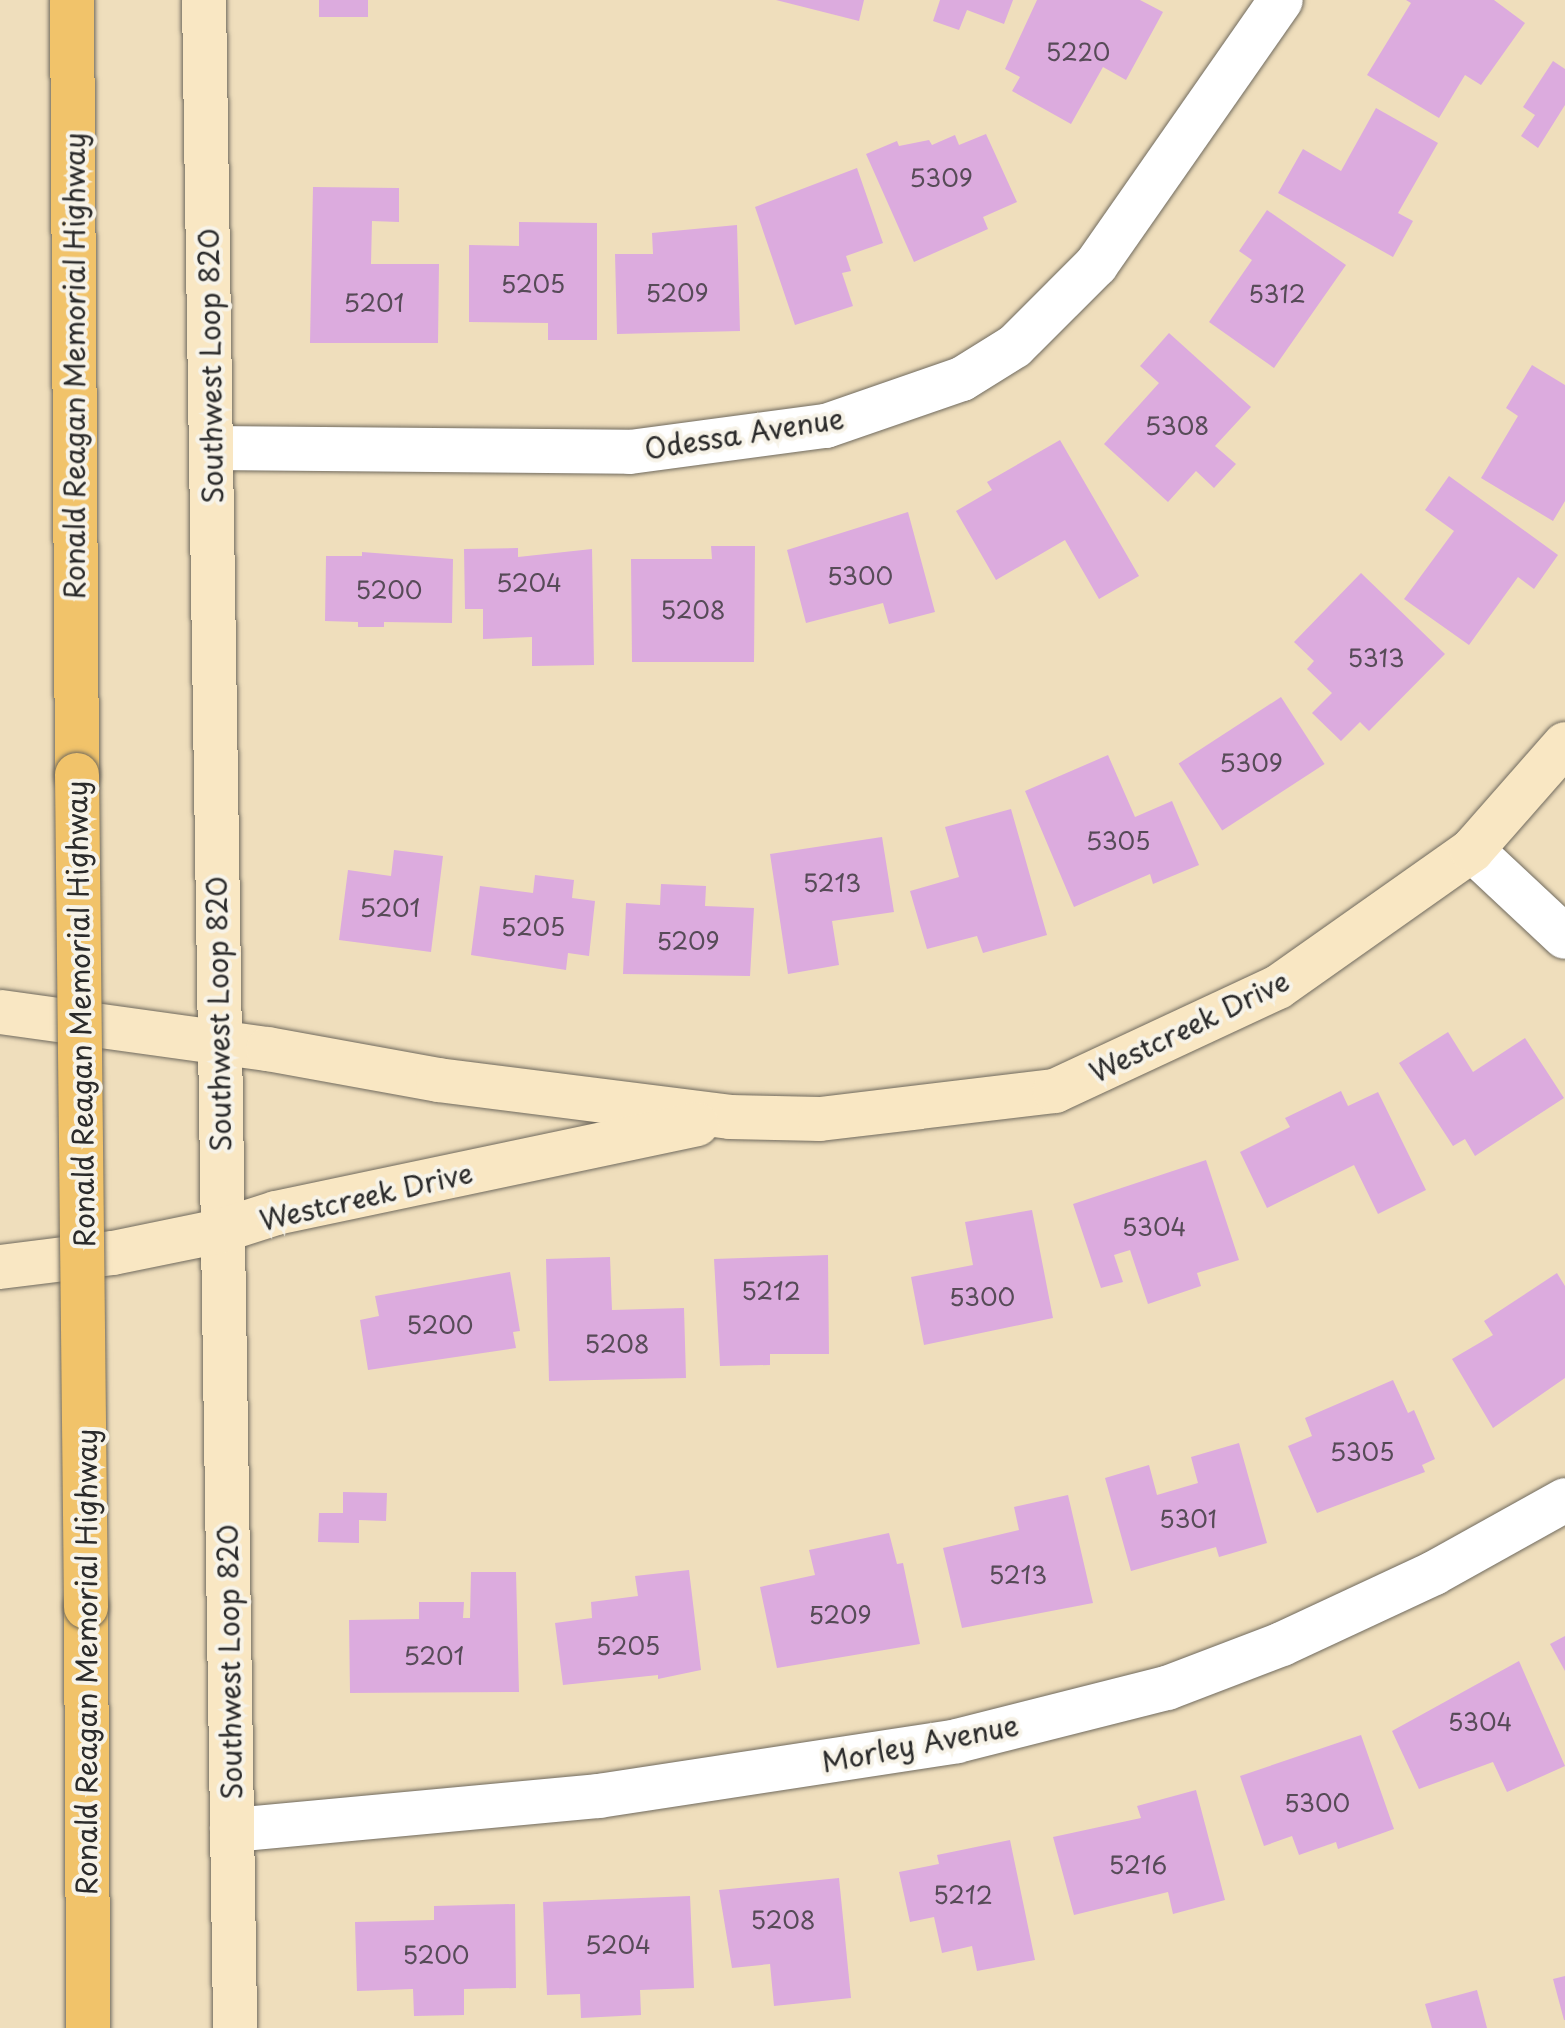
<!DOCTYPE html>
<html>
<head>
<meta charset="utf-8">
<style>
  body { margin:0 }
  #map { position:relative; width:1565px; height:2028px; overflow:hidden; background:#efdebc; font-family:"Playpen Sans",sans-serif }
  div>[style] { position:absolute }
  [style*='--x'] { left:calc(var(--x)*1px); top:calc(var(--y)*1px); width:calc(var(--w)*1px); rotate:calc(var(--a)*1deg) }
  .building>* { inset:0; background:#dcabde; transform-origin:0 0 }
  .roads { filter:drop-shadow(0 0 2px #706a5e) drop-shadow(0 0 2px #706a5e) }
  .street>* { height:44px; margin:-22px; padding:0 22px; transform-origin:22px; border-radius:22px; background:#fff }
  .secondary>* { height:44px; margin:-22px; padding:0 22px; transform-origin:22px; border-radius:22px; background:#f9e7c3 }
  .highway>* { height:44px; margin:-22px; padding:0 22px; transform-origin:22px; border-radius:22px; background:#f1c36a }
  .bridges { filter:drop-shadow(0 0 2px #706a5e) drop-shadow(0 0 2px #706a5e) }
  .highway-bridge>* { height:44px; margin:-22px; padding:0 22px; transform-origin:22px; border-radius:22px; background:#f1c36a }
  span { translate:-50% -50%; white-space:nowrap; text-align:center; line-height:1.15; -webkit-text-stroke:8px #f7f3e8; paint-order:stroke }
  .number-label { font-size:24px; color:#574b58 }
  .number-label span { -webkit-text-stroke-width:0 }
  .street-label { font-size:28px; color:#2b2b2b }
</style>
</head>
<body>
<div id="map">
  <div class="building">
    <i style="left:319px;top:0;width:49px;height:17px"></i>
    <i style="clip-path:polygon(776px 0,864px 0,859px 21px)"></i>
    <i style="clip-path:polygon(940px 0,1013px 0,1004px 24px,967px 10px,959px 30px,933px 21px)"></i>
    <i style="clip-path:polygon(1037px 0,1140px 0,1163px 12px,1126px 80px,1103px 67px,1071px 124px,1012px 91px,1020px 77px,1005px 69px)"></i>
    <i style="clip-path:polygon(1406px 0,1494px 0,1525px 23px,1481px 85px,1465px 75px,1439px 118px,1367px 75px,1411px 3px)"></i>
    <i style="clip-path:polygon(1553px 61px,1565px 69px,1565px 105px,1538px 148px,1521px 136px,1535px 115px,1523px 107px)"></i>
    <i style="clip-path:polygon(1376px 108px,1438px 143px,1398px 213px,1413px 221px,1393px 257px,1278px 193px,1303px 149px,1341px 171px)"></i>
    <i style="clip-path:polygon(986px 134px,1017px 202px,983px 217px,988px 229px,914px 262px,866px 154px,897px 141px,899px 146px,929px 140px,932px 145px,955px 135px,959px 145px)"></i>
    <i style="clip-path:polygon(857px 168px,883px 243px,846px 256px,851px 271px,842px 273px,853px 306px,795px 325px,755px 207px)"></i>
    <i style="clip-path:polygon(313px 187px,399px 188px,399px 222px,372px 221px,371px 264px,439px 264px,438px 343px,310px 343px)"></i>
    <i style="clip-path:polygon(1267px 210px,1346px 265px,1274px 368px,1209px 322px,1252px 260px,1239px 251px)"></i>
    <i style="clip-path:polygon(519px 222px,597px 223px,597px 340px,548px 340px,548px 323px,469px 322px,469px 245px,519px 246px)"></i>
    <i style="clip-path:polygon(737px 225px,740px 331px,617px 334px,615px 254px,653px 254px,652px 233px)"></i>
    <i style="clip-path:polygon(1169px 333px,1251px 407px,1215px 446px,1236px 464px,1214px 488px,1196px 471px,1168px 502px,1104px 444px,1159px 383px,1140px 366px)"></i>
    <i style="clip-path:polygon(1532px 365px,1565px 385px,1565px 501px,1553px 521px,1481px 478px,1518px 416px,1506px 408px)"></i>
    <i style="clip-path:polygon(1060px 440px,1139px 576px,1099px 599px,1065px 540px,996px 580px,956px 511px,992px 490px,987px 482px)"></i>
    <i style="clip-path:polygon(1449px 476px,1558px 555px,1534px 589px,1518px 577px,1469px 645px,1404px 599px,1454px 531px,1425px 510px)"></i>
    <i style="clip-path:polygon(908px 512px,935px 612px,889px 624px,883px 603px,806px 623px,787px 550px)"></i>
    <i style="clip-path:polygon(711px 546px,755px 546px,754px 662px,632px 662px,631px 559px,712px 559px)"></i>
    <i style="clip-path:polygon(518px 548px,518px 557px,592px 549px,594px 665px,532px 666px,532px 637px,483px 639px,483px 609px,465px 609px,464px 549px)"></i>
    <i style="clip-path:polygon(362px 552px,453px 559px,452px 623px,384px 622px,384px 627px,358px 627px,358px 622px,325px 621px,326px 556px,362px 556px)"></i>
    <i style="clip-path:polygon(1361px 573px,1445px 654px,1369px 731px,1360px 722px,1341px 741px,1312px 713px,1332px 693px,1307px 669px,1314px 661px,1294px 642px)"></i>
    <i style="left:1281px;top:697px;width:80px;height:122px;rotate:57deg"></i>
    <i style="clip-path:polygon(1108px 755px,1135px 817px,1172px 801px,1199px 865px,1153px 884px,1150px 874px,1074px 907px,1025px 791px)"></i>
    <i style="clip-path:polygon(1011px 809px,1047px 935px,983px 953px,977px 936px,927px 949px,910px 891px,959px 877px,945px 827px)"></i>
    <i style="clip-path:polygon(882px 837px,894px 912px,832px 921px,839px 965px,788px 974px,770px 854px)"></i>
    <i style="clip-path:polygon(394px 850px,443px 856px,431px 952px,339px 940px,348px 870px,391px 876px)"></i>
    <i style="clip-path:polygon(535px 875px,574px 880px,572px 898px,595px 901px,589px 956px,568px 953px,566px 970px,471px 955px,480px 886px,533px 893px)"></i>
    <i style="clip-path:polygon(661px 884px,706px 886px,705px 906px,754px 908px,750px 976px,623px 974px,626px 903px,660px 905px)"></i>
    <i style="clip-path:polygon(1448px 1032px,1473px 1072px,1525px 1038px,1564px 1098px,1475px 1156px,1465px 1139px,1453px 1146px,1399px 1063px)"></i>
    <i style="clip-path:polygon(1341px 1091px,1348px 1106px,1378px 1092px,1426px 1190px,1378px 1214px,1354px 1165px,1267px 1208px,1240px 1152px,1290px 1127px,1285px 1118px)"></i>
    <i style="clip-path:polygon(1206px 1160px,1239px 1260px,1197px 1273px,1201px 1286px,1148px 1304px,1130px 1250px,1114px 1255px,1123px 1282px,1101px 1288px,1073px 1204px)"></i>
    <i style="clip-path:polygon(1032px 1210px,1053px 1318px,924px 1345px,911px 1277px,973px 1265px,965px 1222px)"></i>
    <i style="clip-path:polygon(828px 1255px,829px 1354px,770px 1354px,770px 1365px,720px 1366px,714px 1259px)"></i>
    <i style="clip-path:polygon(610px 1257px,612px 1310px,684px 1308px,686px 1378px,549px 1381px,546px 1259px)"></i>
    <i style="clip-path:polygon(510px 1272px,520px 1331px,513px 1332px,516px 1348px,368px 1370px,360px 1320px,379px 1316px,375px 1296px)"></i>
    <i style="clip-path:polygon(1557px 1273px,1565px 1286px,1565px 1378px,1493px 1428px,1452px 1359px,1493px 1335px,1484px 1321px)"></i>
    <i style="clip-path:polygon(1393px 1380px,1408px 1413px,1414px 1410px,1435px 1459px,1422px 1465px,1425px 1472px,1317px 1513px,1288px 1446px,1312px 1436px,1305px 1418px)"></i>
    <i style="clip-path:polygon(1239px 1443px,1267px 1543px,1219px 1557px,1216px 1547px,1131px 1571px,1105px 1478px,1149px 1465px,1157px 1495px,1198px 1483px,1191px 1457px)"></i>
    <i style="clip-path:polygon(343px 1492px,387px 1493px,386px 1521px,359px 1520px,359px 1543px,318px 1542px,319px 1513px,343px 1513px)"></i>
    <i style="clip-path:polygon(1068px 1495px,1093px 1603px,962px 1628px,943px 1548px,1019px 1530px,1014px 1507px)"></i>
    <i style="clip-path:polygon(889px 1533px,897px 1564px,903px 1563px,920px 1644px,777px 1668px,760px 1587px,815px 1575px,809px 1550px)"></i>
    <i style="clip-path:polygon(689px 1570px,701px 1670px,658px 1679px,658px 1675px,563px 1685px,555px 1623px,592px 1618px,591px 1602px,638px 1596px,635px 1576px)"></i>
    <i style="clip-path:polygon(471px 1572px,516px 1572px,519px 1692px,350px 1693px,349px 1620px,419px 1619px,419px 1602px,464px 1602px,463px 1618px,470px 1618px)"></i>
    <i style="clip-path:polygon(1565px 1636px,1565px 1671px,1550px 1644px)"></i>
    <i style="clip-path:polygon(1519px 1661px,1565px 1766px,1507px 1792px,1493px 1762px,1419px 1789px,1392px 1731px)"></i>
    <i style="clip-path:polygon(1361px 1735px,1394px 1829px,1338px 1849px,1336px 1842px,1299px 1855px,1292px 1836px,1264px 1846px,1240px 1776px)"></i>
    <i style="clip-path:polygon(1196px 1790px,1225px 1900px,1173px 1914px,1168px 1892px,1074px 1915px,1053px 1837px,1141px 1818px,1137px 1806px)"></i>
    <i style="clip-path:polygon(1010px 1840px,1035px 1960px,977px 1971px,972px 1946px,942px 1953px,934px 1917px,910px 1922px,899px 1872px,939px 1864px,937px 1855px)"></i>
    <i style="clip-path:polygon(839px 1878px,851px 1998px,774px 2006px,770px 1964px,732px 1968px,719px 1890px)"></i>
    <i style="clip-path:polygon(690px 1896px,694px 1988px,640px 1990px,641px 2015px,581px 2018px,580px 1994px,547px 1995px,543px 1902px)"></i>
    <i style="clip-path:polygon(515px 1904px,516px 1988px,464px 1989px,464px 2015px,414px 2016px,413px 1989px,357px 1991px,355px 1922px,434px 1920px,434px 1906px)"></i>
    <i style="clip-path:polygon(1565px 1976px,1565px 2020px,1564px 2020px,1553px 1979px)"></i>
    <i style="clip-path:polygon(1477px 1990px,1487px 2028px,1432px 2028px,1425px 2004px)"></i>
  </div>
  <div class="roads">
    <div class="street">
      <i style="--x:211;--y:448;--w:419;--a:0.5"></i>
      <i style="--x:630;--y:452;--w:198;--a:-7.6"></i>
      <i style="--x:826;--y:426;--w:144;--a:-19.1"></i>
      <i style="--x:962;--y:379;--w:62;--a:-31.9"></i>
      <i style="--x:1015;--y:346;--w:115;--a:-45"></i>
      <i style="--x:1096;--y:265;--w:323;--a:-55.1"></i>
      <i style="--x:1472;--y:850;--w:127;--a:43.1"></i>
      <i style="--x:232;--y:1830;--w:369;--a:-5.3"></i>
      <i style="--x:599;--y:1796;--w:362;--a:-8.7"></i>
      <i style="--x:957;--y:1741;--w:217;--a:-14.2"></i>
      <i style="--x:1167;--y:1688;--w:123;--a:-20.9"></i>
      <i style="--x:1282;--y:1644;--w:168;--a:-25"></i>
      <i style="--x:1434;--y:1573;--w:150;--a:-29.1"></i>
    </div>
    <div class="secondary">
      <i style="--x:204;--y:0;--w:2028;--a:89.12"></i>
      <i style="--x:0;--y:1012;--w:271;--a:7.9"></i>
      <i style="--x:268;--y:1049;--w:173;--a:10.3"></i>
      <i style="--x:438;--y:1080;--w:294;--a:7.2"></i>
      <i style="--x:730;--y:1117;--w:90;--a:1.3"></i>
      <i style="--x:820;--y:1119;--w:237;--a:-6.8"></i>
      <i style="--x:1055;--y:1091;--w:246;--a:-25"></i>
      <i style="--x:1278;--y:987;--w:237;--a:-35.2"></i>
      <i style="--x:1472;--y:850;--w:141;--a:-48.7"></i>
      <i style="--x:0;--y:1267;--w:114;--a:-7.1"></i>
      <i style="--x:113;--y:1253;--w:109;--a:-11.6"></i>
      <i style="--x:220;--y:1231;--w:59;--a:-17.8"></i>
      <i style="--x:276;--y:1213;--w:430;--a:-11.9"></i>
    </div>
    <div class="highway">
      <i style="--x:72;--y:0;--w:775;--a:89.63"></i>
      <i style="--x:86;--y:1607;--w:421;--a:89.7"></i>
    </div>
  </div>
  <div class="bridges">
    <div class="highway-bridge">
      <i style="--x:77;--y:775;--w:832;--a:89.38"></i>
    </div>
  </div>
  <div class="number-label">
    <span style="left:1078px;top:52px">5220</span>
    <span style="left:941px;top:178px">5309</span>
    <span style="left:533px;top:284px">5205</span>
    <span style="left:677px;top:293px">5209</span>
    <span style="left:1277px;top:294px">5312</span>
    <span style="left:374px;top:303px">5201</span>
    <span style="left:1177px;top:426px">5308</span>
    <span style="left:860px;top:576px">5300</span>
    <span style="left:529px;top:583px">5204</span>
    <span style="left:389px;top:590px">5200</span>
    <span style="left:693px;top:610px">5208</span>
    <span style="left:1376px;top:658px">5313</span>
    <span style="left:1251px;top:763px">5309</span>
    <span style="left:1118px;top:841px">5305</span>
    <span style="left:832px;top:883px">5213</span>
    <span style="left:390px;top:908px">5201</span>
    <span style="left:533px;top:927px">5205</span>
    <span style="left:688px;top:941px">5209</span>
    <span style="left:1154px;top:1227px">5304</span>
    <span style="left:771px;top:1291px">5212</span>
    <span style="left:982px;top:1297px">5300</span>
    <span style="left:440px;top:1325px">5200</span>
    <span style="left:617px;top:1344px">5208</span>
    <span style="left:1362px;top:1452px">5305</span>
    <span style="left:1188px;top:1519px">5301</span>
    <span style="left:1018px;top:1575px">5213</span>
    <span style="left:840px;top:1615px">5209</span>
    <span style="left:628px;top:1646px">5205</span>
    <span style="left:434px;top:1656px">5201</span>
    <span style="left:1480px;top:1722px">5304</span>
    <span style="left:1317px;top:1803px">5300</span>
    <span style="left:1138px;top:1865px">5216</span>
    <span style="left:963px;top:1895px">5212</span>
    <span style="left:783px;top:1920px">5208</span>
    <span style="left:618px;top:1945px">5204</span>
    <span style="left:436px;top:1955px">5200</span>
  </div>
  <div class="street-label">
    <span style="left:74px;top:366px;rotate:-90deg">Ronald Reagan Memorial Highway</span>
    <span style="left:210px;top:366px;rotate:-91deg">Southwest Loop 820</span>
    <span style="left:744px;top:433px;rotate:-9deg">Odessa Avenue</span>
    <span style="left:80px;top:1014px;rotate:-91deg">Ronald Reagan Memorial Highway</span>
    <span style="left:218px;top:1014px;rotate:-91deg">Southwest Loop 820</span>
    <span style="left:1189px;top:1026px;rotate:-26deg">Westcreek Drive</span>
    <span style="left:366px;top:1196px;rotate:-13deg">Westcreek Drive</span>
    <span style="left:86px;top:1662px;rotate:-90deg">Ronald Reagan Memorial Highway</span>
    <span style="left:229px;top:1662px;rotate:-91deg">Southwest Loop 820</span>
    <span style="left:920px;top:1743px;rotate:-11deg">Morley Avenue</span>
  </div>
</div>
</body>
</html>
